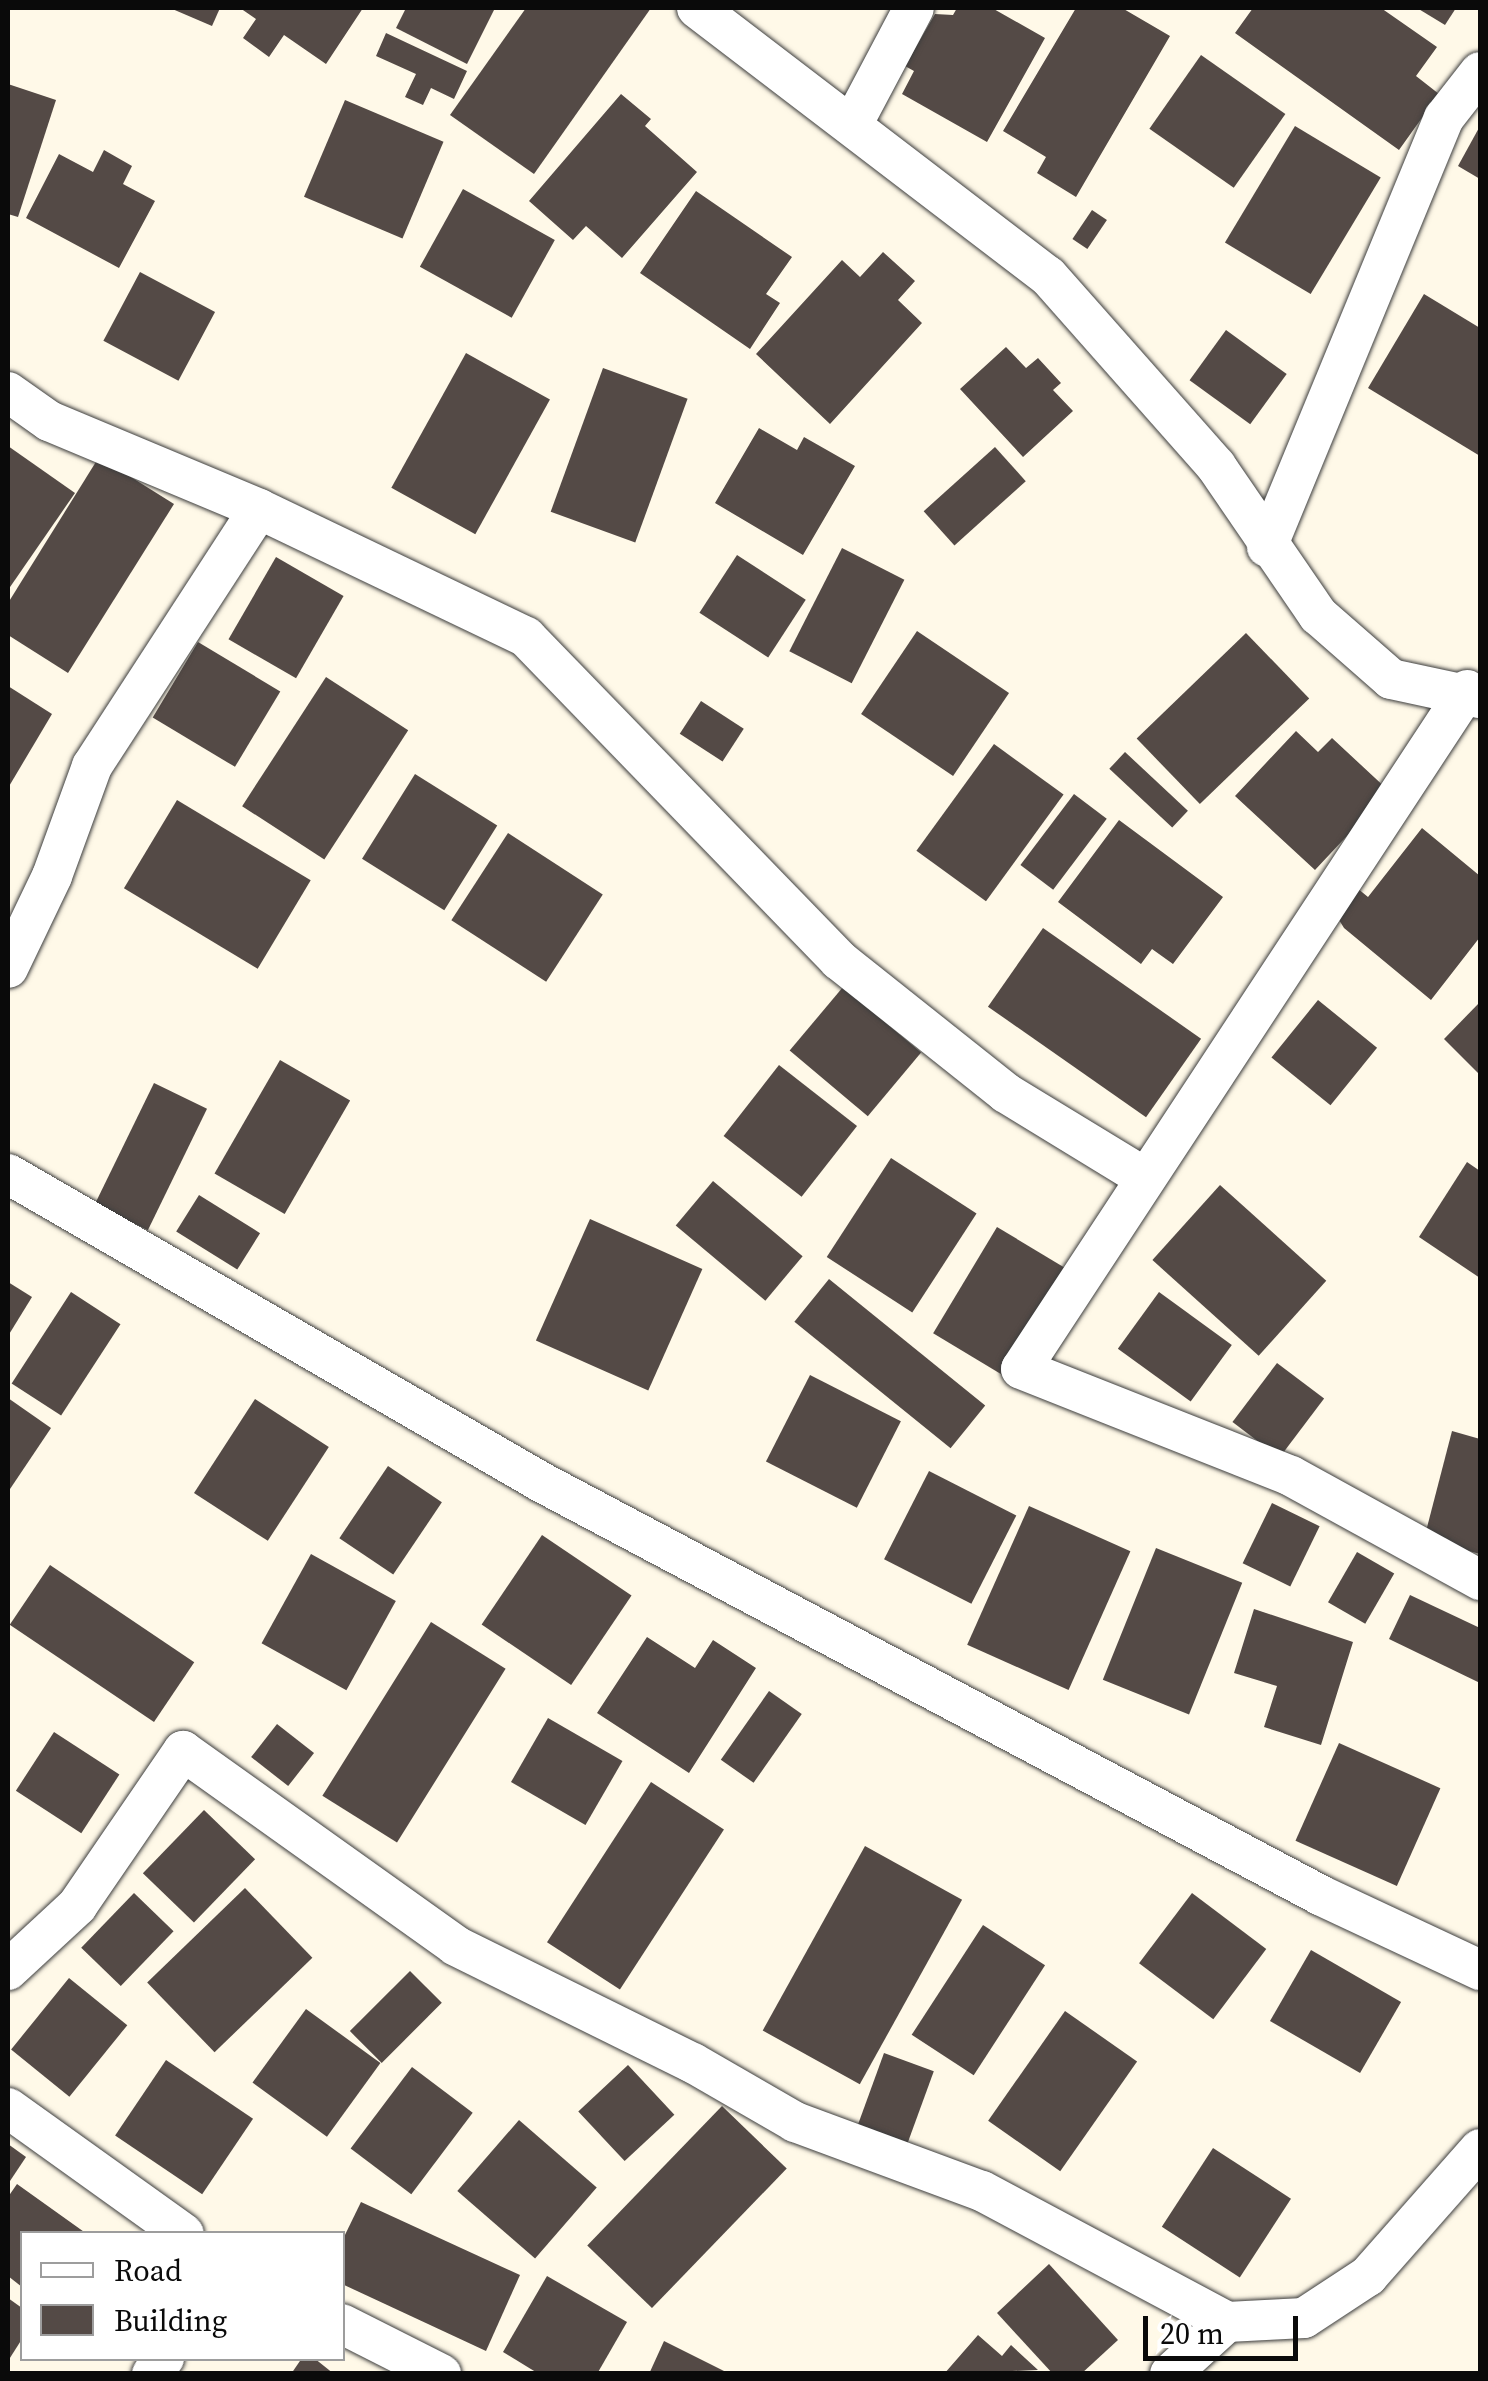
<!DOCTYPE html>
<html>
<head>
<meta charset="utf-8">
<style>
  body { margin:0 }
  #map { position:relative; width:1488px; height:2381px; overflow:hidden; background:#fff9e8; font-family:"Source Serif 4",serif }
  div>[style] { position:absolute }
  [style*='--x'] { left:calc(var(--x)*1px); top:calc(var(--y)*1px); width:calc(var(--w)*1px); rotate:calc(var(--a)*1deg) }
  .building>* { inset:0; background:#544a46; transform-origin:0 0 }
  .roads { filter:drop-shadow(0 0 2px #3d3d3d) drop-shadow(0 0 2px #3d3d3d) }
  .minor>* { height:40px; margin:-20px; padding:0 20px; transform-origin:20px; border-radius:20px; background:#fff }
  span { translate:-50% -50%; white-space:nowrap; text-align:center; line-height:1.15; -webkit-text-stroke:10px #fff; paint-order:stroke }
  .frame { position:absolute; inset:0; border:10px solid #0a0a0a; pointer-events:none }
  .legend { position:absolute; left:20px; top:2231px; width:325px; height:130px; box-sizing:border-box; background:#fff; border:2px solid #9d9d9d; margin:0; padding:12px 18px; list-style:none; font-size:30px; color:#0a0a0a }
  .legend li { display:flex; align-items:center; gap:20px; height:50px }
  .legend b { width:50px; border:2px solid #9d9d9d }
  .scale { position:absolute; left:1143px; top:2316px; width:155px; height:45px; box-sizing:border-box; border:5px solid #0a0a0a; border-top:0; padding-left:12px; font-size:30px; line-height:35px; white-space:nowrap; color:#0a0a0a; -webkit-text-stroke:8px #fff; paint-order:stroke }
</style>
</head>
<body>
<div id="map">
  <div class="building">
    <i style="clip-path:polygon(170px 8px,220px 8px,212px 26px)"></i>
    <i style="clip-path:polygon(240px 8px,363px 8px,326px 64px,284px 35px,269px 57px,243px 38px,256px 19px)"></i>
    <i style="clip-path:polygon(406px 8px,495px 8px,467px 64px,396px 28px)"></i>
    <i style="clip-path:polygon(526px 8px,651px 8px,534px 174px,450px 115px)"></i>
    <i style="clip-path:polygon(957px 8px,992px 8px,1045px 38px,987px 142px,902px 94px,914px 71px,905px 66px,935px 14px,953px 15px)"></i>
    <i style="clip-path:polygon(1076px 8px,1122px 8px,1170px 36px,1076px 197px,1037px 173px,1046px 157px,1003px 131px)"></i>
    <i style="clip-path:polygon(1253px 8px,1381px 8px,1437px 47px,1416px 76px,1439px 94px,1399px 150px,1235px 33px)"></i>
    <i style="clip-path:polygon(1417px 8px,1456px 8px,1445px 25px)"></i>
    <i style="clip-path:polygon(386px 33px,467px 71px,454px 99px,431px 88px,423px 105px,405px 97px,416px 74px,376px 56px)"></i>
    <i style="left:1201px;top:55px;width:103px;height:90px;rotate:35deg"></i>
    <i style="clip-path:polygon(8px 84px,56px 100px,18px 217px,8px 214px)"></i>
    <i style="clip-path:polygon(621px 94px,651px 119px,645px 126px,697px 172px,622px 258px,586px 226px,573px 240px,529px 201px)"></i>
    <i style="left:345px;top:100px;width:107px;height:105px;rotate:23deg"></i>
    <i style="left:1295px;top:126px;width:100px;height:136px;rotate:31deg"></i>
    <i style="clip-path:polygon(1480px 126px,1480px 179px,1458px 166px)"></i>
    <i style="clip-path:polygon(104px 150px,132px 166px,123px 184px,155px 201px,119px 268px,26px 218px,59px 154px,93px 172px)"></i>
    <i style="left:463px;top:189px;width:105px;height:89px;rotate:29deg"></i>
    <i style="clip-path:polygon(696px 191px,792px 257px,766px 294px,780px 303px,750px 349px,640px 273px)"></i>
    <i style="left:1092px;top:210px;width:18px;height:35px;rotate:34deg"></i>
    <i style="clip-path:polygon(883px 252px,915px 281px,898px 300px,922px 323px,830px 424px,756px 354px,842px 260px,860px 277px)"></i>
    <i style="left:140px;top:272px;width:85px;height:78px;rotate:28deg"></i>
    <i style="clip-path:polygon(1424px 294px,1480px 328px,1480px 456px,1368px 388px)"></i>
    <i style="left:1226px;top:330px;width:75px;height:62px;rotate:36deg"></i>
    <i style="clip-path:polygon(1006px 347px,1026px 368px,1038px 358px,1061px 383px,1053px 390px,1073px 411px,1023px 457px,960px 389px)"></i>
    <i style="left:466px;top:353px;width:96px;height:154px;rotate:29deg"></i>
    <i style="left:603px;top:368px;width:90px;height:153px;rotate:20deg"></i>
    <i style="clip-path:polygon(759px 428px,797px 450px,804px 437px,855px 466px,803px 555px,715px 503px)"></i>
    <i style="clip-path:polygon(8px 446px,75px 493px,8px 590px)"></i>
    <i style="left:995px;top:447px;width:46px;height:96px;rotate:48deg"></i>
    <i style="clip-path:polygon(99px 457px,174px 504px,68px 673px,8px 635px,8px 603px)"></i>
    <i style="left:842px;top:548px;width:70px;height:116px;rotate:27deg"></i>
    <i style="left:737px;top:555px;width:82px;height:69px;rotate:33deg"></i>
    <i style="left:276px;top:557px;width:78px;height:95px;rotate:30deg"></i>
    <i style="left:917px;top:631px;width:111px;height:100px;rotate:34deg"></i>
    <i style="left:1246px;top:633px;width:91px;height:152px;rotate:46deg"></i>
    <i style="left:198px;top:642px;width:96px;height:88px;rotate:31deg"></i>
    <i style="left:326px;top:677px;width:98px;height:154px;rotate:33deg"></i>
    <i style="clip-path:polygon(8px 686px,52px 714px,8px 788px)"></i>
    <i style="left:701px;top:701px;width:51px;height:39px;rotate:33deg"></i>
    <i style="clip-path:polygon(1296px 731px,1318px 752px,1332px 738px,1389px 791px,1315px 870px,1235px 796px)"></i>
    <i style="left:994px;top:744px;width:86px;height:132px;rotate:36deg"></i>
    <i style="left:1125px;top:752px;width:86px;height:23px;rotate:43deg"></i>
    <i style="left:415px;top:774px;width:97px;height:100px;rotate:32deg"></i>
    <i style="left:1074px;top:794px;width:41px;height:89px;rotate:37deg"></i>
    <i style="left:177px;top:800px;width:156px;height:103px;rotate:31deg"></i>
    <i style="clip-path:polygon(1119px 820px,1223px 897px,1173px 964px,1152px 949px,1141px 964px,1058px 902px)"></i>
    <i style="clip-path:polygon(1422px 828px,1480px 876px,1480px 937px,1431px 1000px,1344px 928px,1336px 915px,1357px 888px,1368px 897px)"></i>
    <i style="left:508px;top:833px;width:113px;height:104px;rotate:33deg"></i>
    <i style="left:1043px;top:928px;width:193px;height:96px;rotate:35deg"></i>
    <i style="left:843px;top:987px;width:102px;height:83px;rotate:40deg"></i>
    <i style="left:1318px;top:1000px;width:76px;height:74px;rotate:39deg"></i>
    <i style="clip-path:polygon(1480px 1002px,1480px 1075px,1444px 1039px)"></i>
    <i style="left:280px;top:1060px;width:81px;height:131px;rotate:30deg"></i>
    <i style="left:779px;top:1065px;width:99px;height:90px;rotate:38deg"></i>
    <i style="left:154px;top:1083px;width:59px;height:135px;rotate:26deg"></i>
    <i style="left:891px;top:1158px;width:102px;height:118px;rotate:33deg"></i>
    <i style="clip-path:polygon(1467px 1162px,1480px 1171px,1480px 1278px,1419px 1237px)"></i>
    <i style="left:713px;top:1181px;width:117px;height:58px;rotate:40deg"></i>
    <i style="left:1220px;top:1185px;width:143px;height:101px;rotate:42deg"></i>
    <i style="left:199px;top:1195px;width:72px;height:43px;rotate:32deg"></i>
    <i style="left:590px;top:1219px;width:123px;height:133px;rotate:24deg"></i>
    <i style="left:997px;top:1227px;width:79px;height:124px;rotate:31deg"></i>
    <i style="left:829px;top:1279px;width:201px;height:55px;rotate:39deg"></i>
    <i style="clip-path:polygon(8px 1282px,32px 1297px,8px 1336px)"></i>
    <i style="left:71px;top:1292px;width:59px;height:109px;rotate:33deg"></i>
    <i style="left:1159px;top:1292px;width:90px;height:70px;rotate:36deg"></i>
    <i style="left:1277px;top:1363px;width:59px;height:74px;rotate:37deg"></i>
    <i style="left:810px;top:1375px;width:102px;height:97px;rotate:27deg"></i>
    <i style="clip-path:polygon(8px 1398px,51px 1428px,8px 1492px)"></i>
    <i style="left:255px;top:1399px;width:88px;height:112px;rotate:33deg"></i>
    <i style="clip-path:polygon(1452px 1431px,1480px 1439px,1480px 1554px,1424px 1539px)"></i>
    <i style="left:388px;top:1466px;width:65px;height:87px;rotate:34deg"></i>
    <i style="left:929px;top:1471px;width:98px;height:99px;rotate:27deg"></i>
    <i style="left:1272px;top:1503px;width:53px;height:67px;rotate:26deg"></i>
    <i style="left:1029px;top:1506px;width:111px;height:152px;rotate:24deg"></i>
    <i style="left:542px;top:1535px;width:108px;height:108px;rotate:34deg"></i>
    <i style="left:1156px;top:1548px;width:93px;height:142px;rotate:22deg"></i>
    <i style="left:1357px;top:1552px;width:43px;height:58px;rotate:30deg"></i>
    <i style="left:311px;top:1554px;width:97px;height:102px;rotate:29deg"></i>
    <i style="left:50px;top:1565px;width:174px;height:72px;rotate:34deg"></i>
    <i style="clip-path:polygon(1410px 1595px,1480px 1628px,1480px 1683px,1389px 1639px)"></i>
    <i style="clip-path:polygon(1254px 1609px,1353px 1642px,1321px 1745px,1264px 1727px,1277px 1686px,1234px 1673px)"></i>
    <i style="left:431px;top:1622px;width:88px;height:205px;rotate:32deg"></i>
    <i style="clip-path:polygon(647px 1637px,695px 1668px,713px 1640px,756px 1668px,689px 1773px,597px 1713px)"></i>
    <i style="left:769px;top:1691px;width:40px;height:84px;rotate:35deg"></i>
    <i style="left:548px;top:1718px;width:86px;height:74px;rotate:30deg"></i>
    <i style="left:277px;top:1724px;width:47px;height:42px;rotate:38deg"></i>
    <i style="left:54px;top:1732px;width:78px;height:70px;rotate:33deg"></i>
    <i style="left:1339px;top:1743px;width:111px;height:107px;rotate:24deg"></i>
    <i style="left:651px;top:1782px;width:87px;height:191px;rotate:33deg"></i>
    <i style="left:204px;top:1810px;width:71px;height:88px;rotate:44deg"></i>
    <i style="left:865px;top:1846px;width:111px;height:211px;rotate:29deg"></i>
    <i style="left:245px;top:1888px;width:97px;height:136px;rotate:46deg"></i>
    <i style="left:134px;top:1893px;width:55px;height:76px;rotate:44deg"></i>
    <i style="left:1192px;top:1893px;width:93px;height:88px;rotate:37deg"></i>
    <i style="left:983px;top:1925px;width:74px;height:131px;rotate:33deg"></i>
    <i style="left:1311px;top:1950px;width:104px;height:82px;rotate:30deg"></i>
    <i style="left:410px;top:1971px;width:45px;height:85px;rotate:45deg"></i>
    <i style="left:69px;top:1978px;width:75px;height:92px;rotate:39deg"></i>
    <i style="left:306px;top:2009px;width:92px;height:91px;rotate:36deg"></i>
    <i style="left:1065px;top:2011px;width:88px;height:134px;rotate:35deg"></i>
    <i style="left:884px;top:2053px;width:53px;height:80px;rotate:20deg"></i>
    <i style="left:166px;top:2060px;width:105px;height:91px;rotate:34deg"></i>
    <i style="left:628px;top:2065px;width:68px;height:68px;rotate:47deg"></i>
    <i style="left:412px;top:2067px;width:76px;height:102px;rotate:37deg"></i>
    <i style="left:722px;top:2106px;width:90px;height:194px;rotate:44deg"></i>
    <i style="left:519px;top:2120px;width:103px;height:94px;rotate:41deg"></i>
    <i style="clip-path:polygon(8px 2144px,26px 2157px,8px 2184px)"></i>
    <i style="left:1213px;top:2148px;width:93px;height:94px;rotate:33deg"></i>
    <i style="clip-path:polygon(17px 2184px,87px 2234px,22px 2234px,22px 2287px,8px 2276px,8px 2197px)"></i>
    <i style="clip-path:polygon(361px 2202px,520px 2275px,486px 2351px,342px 2284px,342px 2241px)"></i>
    <i style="clip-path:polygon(1049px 2264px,1118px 2340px,1081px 2374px,1053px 2374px,997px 2313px)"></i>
    <i style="clip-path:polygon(547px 2276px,627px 2322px,597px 2374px,539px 2374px,503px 2352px)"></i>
    <i style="clip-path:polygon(8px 2298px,22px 2308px,22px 2339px,8px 2361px)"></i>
    <i style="clip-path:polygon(978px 2335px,1002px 2356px,1011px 2345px,1038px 2370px,944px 2374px)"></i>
    <i style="clip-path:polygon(664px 2341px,730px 2374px,649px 2374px)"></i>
    <i style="clip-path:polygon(302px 2358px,314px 2358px,334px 2374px,291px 2374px)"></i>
  </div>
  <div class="roads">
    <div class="minor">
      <i style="--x:697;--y:8;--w:442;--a:37.4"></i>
      <i style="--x:1048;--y:276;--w:254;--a:48.5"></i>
      <i style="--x:1216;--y:466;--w:181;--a:55.6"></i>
      <i style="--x:1318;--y:615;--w:97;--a:41.2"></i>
      <i style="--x:1391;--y:679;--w:91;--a:12.1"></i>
      <i style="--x:852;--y:125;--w:132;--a:-62.1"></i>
      <i style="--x:8;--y:392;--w:50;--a:35.3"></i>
      <i style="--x:49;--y:421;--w:228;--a:22.7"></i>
      <i style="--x:259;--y:509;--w:296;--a:25.6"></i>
      <i style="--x:526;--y:637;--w:450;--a:45.9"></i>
      <i style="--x:839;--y:960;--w:213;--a:38.5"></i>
      <i style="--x:1006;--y:1093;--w:163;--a:31.4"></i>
      <i style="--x:1267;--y:547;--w:464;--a:-67.6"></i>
      <i style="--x:1444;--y:118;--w:58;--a:-52"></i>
      <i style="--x:1467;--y:690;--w:812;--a:123.3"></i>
      <i style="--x:1021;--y:1369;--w:290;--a:21.6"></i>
      <i style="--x:1291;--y:1476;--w:216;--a:28.8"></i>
      <i style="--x:8;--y:968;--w:102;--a:-64.4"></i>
      <i style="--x:52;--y:876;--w:117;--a:-70"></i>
      <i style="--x:92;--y:766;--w:306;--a:-57"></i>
      <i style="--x:8;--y:1174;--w:616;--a:30.02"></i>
      <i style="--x:541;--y:1482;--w:882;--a:27.93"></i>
      <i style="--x:1320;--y:1895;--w:177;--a:25.1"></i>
      <i style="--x:8;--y:1970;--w:94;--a:-42.8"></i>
      <i style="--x:77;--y:1906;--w:188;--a:-55.6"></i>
      <i style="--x:183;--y:1751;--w:335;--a:35.5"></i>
      <i style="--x:456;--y:1946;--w:264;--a:26.3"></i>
      <i style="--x:693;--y:2063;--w:118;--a:30"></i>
      <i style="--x:795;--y:2122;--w:199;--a:20.3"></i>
      <i style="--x:982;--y:2191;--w:278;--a:28.1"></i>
      <i style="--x:8;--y:2108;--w:216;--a:35.6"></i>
      <i style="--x:342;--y:2324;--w:111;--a:26.8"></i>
      <i style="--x:152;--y:2374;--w:20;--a:-53"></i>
      <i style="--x:1170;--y:2374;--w:77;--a:-42.4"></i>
      <i style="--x:1227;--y:2322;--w:77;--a:-3"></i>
      <i style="--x:1304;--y:2318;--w:77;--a:-33.3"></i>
      <i style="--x:1368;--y:2276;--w:169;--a:-48.6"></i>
    </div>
  </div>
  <div class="frame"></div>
  <ul class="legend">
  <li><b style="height:12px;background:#fff"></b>Road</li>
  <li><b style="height:28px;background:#544a46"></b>Building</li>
  </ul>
  <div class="scale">20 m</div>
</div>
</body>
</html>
